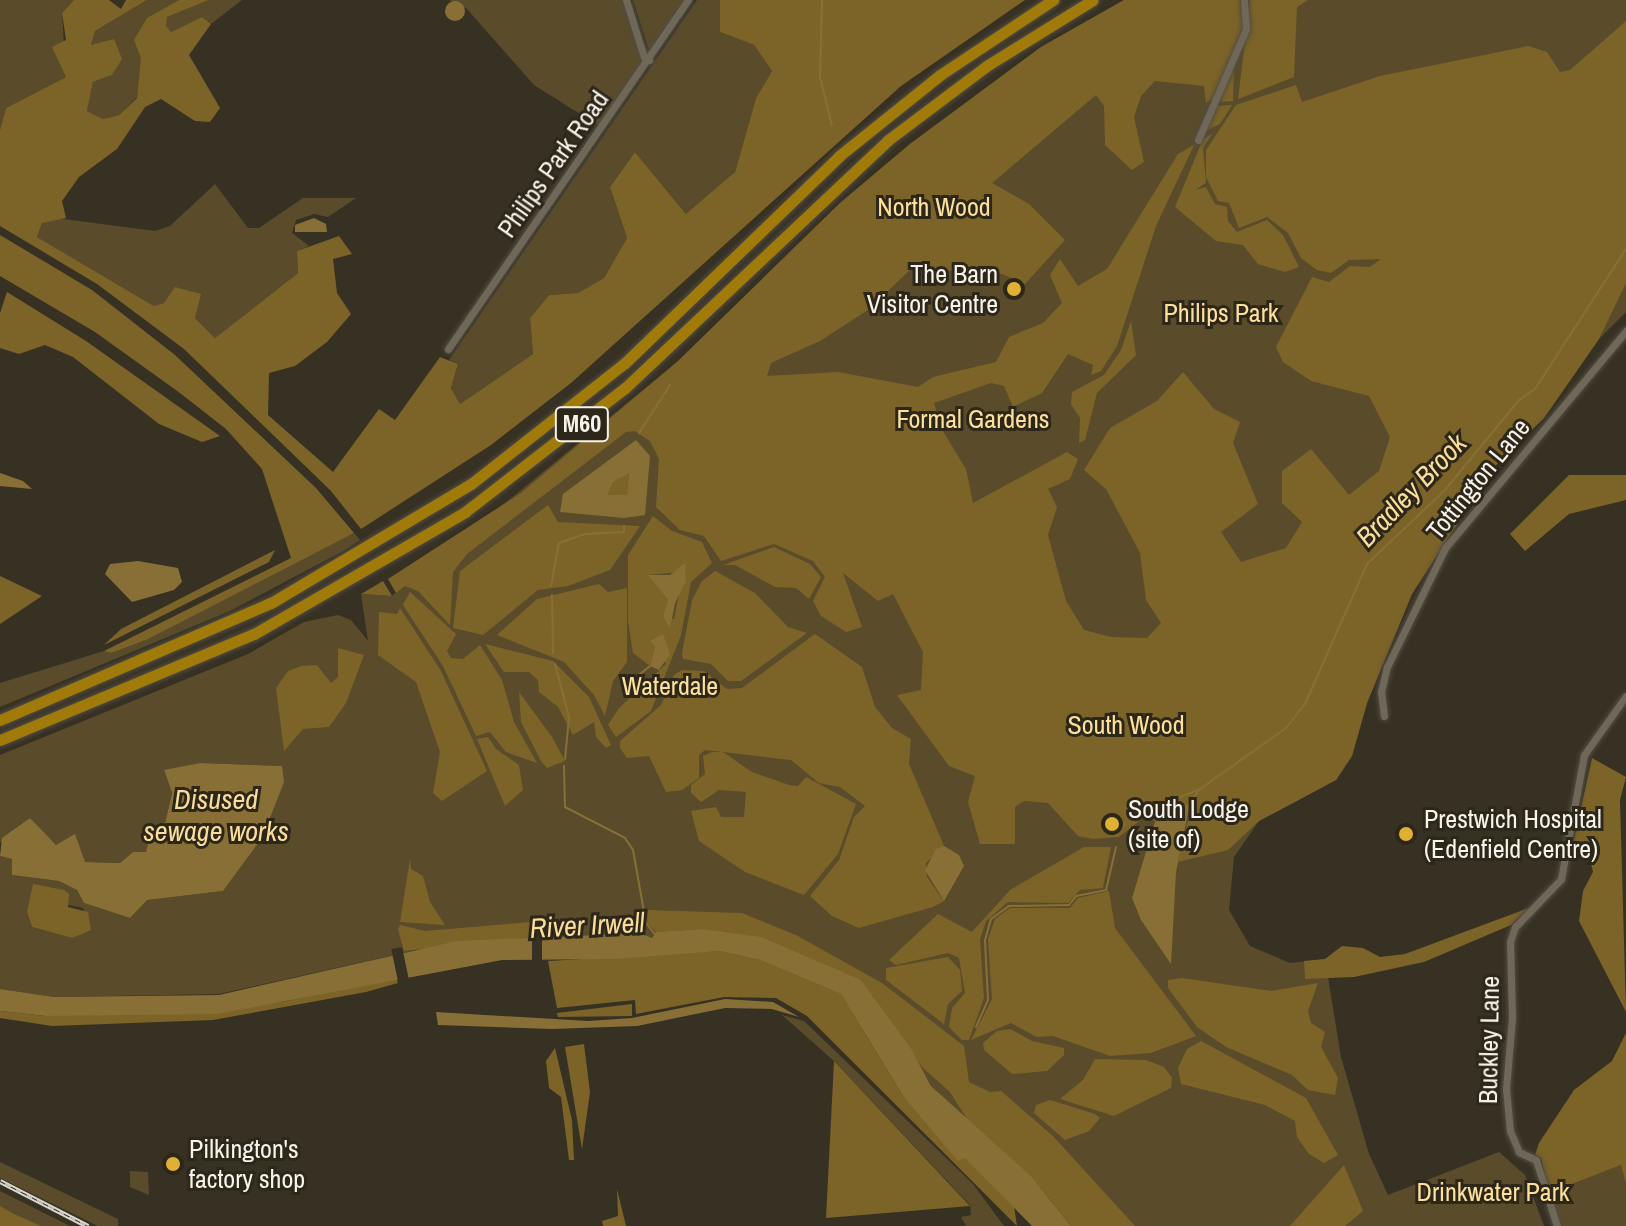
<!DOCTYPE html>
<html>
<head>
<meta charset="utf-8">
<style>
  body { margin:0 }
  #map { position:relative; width:1626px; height:1226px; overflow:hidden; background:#373124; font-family:"Archivo Narrow",sans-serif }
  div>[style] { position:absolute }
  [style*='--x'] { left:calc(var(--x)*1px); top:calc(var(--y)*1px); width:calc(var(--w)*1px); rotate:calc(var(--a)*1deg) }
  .green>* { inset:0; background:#5a4c2b }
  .forest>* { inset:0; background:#7c6328 }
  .water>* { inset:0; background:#886f35 }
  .round { border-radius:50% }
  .pier>* { inset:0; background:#373124; transform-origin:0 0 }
  .stream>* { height:2px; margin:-1px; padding:0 1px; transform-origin:1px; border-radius:1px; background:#886f35 }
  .roads { filter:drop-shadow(0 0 2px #524d42) drop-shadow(0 0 2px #524d42) }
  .minor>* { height:7px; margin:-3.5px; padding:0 3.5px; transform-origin:3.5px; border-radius:3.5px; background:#6f6859 }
  .highway>* { height:11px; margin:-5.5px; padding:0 5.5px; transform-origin:5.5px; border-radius:5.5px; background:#a17b0a }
  .rail>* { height:5px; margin-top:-2.5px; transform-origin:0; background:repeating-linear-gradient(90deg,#2d271a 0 6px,#dbd7ce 0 12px); box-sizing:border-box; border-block:2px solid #dbd7ce }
  .dots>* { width:22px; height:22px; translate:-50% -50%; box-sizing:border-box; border:4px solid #2d271a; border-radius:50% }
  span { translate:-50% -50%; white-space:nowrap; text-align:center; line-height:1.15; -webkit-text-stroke:6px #2d271a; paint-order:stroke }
  .shield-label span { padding:2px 6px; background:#2d271a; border:2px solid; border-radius:6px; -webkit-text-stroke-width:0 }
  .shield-label { font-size:24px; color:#f7f3eb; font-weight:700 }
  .street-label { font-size:26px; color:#f7f3eb }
  .park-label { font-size:26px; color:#fee09d }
  .poi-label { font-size:26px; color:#f7f3eb }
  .right { translate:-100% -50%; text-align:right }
  .left { translate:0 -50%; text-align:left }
  .water-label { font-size:28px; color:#fadd9a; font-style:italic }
</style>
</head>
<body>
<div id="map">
  <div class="green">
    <i style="clip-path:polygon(0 0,74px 0,62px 13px,66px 77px,6px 108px,0 130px)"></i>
    <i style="clip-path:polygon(147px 0,179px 0,148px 18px,137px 97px,119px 115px,103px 119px,87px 111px,93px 82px,112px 75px,91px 45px,95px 31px)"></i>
    <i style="clip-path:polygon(209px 0,242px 0,211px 24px,202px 17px,171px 32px,165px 27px,167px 17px)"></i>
    <i style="clip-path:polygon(449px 0,623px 0,644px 65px,599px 126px,534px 85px,466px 8px)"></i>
    <i style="clip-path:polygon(633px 0,684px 0,650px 49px,648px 47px)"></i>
    <i style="clip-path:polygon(697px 0,720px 0,720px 32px,754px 45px,772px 71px,756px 98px,735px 172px,687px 215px,635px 152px,610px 187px,627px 238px,604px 278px,578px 293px,549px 295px,530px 318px,533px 354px,460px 404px,451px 388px,458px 364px,449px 360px)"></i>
    <i style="clip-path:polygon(evenodd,1124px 0,1626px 0,1626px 312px,1599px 339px,1544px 418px,1495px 466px,1453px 526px,1412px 594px,1367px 703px,1352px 756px,1336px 780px,1259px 821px,1234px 857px,1229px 910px,1250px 946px,1290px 963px,1325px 959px,1341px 1057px,1369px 1154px,1388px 1195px,1499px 1152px,1525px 1175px,1544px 1226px,1071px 1226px,1065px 1212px,931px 1086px,912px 1050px,640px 933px,457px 941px,219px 994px,54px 997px,0 989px,0 856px,12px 859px,12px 875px,59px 881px,77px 890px,84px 903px,130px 918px,146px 900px,223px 891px,262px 838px,282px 766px,200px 763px,164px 771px,172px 793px,164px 828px,146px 852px,133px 852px,120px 863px,84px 862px,44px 837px,30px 818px,0 843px,0 755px,248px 654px,304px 622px,338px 615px,351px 620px,368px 641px,361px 594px,392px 596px,677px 362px,840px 203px,910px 144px,1041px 47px,1124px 0,33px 897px,83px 908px,88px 920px,72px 938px,32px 927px,27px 912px,33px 897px)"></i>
    <i style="clip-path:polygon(215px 184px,248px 228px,259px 228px,303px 198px,356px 198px,328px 217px,314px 214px,296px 220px,292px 233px,309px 246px,297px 251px,298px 273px,215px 338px,195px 318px,200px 294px,154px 306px,37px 237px,42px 223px,56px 218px,155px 231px,170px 226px)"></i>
    <i style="clip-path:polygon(354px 533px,360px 540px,345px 550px,230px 611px,0 707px,0 683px,104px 651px,111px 653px)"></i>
    <i style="clip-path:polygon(782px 1015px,804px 1021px,973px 1184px,1004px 1226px,966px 1226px,961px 1217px,971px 1215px,970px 1205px,834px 1061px)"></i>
    <i style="clip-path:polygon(0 1162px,118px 1219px,118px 1226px,98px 1226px,0 1178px)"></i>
    <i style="clip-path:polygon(1626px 1163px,1626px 1226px,1562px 1226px,1549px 1193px)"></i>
    <i style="clip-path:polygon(130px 1171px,148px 1172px,149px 1195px,130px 1187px)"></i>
    <i style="clip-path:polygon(0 1191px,70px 1226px,0 1226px)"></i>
  </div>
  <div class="forest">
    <i style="clip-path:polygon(74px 0,109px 0,121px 9px,126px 0,147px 0,95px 31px,91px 45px,114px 39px,122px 59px,112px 75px,93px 82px,87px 111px,103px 119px,119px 115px,137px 98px,141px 58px,134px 40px,147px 18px,179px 0,209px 0,167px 17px,166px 26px,171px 32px,202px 17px,211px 24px,189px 55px,220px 108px,210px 122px,195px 121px,161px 99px,145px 107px,117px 149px,79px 177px,62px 201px,66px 218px,42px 223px,37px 237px,154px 306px,164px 303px,175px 287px,201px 294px,195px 318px,215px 338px,298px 273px,297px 251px,339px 236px,352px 254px,333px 259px,337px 293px,351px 314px,327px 342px,295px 366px,269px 373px,268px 415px,333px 472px,379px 409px,395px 420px,440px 357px,458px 364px,451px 388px,460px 404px,533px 354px,530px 318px,549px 295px,578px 293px,604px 278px,627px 238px,610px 187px,635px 152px,686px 214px,735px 172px,756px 98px,772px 71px,754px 45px,720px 32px,720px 0,1025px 0,901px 86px,571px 383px,491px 445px,361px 529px,331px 491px,184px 349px,97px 284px,0 226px,0 130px,6px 108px,66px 77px,52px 47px,66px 40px,62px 13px)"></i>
    <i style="clip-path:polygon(1124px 0,1240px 0,1245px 26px,1213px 98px,1206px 103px,1204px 86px,1155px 81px,1141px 96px,1134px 117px,1144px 162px,1132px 170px,1105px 145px,1104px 106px,1096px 95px,992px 183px,1029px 204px,1065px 240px,1025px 284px,1002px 274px,912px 268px,868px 310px,820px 341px,771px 363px,767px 376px,838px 372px,918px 387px,933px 377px,996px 362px,1009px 337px,1043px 323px,1062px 303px,1050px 275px,1060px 259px,1078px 286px,1107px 269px,1178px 154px,1194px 145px,1156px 226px,1117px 346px,1101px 371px,1091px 375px,1093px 365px,1068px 354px,1042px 393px,1013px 407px,1004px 386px,991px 383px,934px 403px,941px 428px,966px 469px,973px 503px,1067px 452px,1078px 459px,1070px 479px,1048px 489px,1057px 507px,1048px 535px,1066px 601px,1084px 630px,1111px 637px,1147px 638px,1161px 623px,1146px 600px,1140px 553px,1106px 489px,1084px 470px,1110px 428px,1157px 401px,1183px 372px,1214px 409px,1240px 422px,1233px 443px,1258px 504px,1221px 532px,1241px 562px,1286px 548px,1302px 522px,1282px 503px,1282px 471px,1311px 449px,1349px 495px,1379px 471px,1390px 437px,1369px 396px,1311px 381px,1283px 362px,1276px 347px,1312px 277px,1329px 282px,1350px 266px,1370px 267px,1381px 259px,1349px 260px,1331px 273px,1317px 270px,1301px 258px,1288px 233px,1267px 217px,1239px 228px,1229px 203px,1218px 201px,1206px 177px,1206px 150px,1236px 105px,1296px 85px,1302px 102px,1380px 76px,1528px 46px,1547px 52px,1560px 72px,1570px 70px,1626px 21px,1626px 283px,1599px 339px,1544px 418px,1495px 466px,1412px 594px,1367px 703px,1352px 756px,1336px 780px,1259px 821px,1228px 850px,1178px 862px,1190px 811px,1165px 813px,1155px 822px,1148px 814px,1119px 837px,1093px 839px,1078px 836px,1048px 803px,1024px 801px,1015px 807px,1015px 844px,980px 844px,968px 802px,975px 776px,949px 766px,897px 695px,921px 690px,923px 652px,893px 594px,878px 601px,843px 573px,862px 627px,846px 632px,821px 616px,813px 601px,825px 577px,813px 561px,774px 544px,721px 561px,704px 536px,680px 530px,656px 507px,659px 459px,650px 441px,635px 431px,626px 432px,467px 554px,453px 572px,450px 625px,418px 591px,405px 586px,396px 593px,388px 579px,521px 493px,677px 362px,840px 203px,910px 144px,1041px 47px)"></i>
    <i style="clip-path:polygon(1250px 0,1308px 0,1297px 7px,1294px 77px,1238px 99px)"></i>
    <i style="clip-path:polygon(1234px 68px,1233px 101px,1218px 102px)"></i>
    <i style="clip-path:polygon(1232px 105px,1220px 124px,1207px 130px,1217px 106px)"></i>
    <i style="clip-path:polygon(1212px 134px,1203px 148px,1206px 183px,1195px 190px,1206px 187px,1215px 204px,1227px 207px,1228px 221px,1237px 232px,1267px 220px,1283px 235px,1299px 267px,1285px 272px,1258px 264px,1243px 245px,1216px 241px,1175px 207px,1203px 139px)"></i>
    <i style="clip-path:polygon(0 235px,92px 290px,175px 355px,316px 488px,354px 533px,148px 639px,111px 653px,104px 651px,291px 558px,262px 469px,226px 429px,180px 393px,95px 332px,0 276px)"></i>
    <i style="clip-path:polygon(7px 292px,86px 341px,220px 436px,202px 442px,159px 424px,73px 357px,45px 345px,19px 354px,0 348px,0 313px)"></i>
    <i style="clip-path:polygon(1131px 321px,1136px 355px,1097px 393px,1085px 440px,1079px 443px,1080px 418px,1071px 404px,1072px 392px,1104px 375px,1121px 350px)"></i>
    <i style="clip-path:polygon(629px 472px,627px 495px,608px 495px,613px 482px)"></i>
    <i style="clip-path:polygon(1569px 475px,1626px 475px,1626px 500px,1569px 514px,1525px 551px,1510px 534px)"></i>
    <i style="clip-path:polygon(548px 505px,558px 522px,640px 526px,610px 570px,568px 586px,538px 590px,483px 635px,453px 628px,460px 571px)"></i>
    <i style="clip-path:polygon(evenodd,653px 516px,672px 531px,702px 542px,712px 563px,691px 582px,681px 635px,651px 711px,616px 737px,608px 725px,619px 708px,666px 664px,655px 646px,650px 666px,633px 653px,628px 621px,628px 555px,653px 516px,685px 564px,674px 619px,663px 616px,668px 600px,649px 575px,679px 572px,685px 564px)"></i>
    <i style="clip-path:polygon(774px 547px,810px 564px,821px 577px,809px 599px,796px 588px,775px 587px,735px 565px,723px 565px)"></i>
    <i style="clip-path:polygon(275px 550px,269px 562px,104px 645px,121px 629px)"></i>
    <i style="clip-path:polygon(715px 571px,755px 593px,788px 627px,807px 633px,741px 681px,728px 681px,711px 664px,683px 659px,682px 653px,692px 600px,702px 581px)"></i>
    <i style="clip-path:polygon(0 576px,42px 596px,0 624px)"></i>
    <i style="clip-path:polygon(383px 581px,392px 596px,361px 594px)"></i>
    <i style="clip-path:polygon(599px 584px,608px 592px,627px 588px,627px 662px,613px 681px,605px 716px,594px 695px,564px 662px,497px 635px,537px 599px)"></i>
    <i style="clip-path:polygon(410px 592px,456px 634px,447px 651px,451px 658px,463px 659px,480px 645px,502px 680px,514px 722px,537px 763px,506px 752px,490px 732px,476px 736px,443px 666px,403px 605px)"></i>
    <i style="clip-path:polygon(400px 608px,441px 671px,487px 771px,442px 801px,433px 793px,440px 752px,416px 682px,378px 655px,379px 612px,397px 614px)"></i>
    <i style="clip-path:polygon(815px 634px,862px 667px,875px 707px,892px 728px,911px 739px,909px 764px,944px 846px,926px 863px,927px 877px,944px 901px,933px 907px,859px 928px,832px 916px,810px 896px,839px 860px,854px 817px,865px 806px,840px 787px,819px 783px,791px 760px,705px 750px,699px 755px,699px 778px,682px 790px,666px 792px,649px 756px,627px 758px,620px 748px,620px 741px,661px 705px,674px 675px,682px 670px,704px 671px,727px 689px,742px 688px)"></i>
    <i style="clip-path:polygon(485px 644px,553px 661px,589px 697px,611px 745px,606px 748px,596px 737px,594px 722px,573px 735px,558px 707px,539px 692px,538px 680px,529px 672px,504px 672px)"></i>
    <i style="clip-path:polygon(338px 648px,364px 655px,346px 703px,329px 727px,303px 729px,284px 751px,276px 688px,288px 671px,301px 666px,317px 665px,331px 683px,338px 677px)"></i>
    <i style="clip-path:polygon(519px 692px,552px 737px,565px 761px,547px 768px,541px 761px,521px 722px)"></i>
    <i style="clip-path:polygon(488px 737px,496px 749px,519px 765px,523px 790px,505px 806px,477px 739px)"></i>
    <i style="clip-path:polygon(712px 752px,723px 752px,752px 772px,789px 785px,798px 786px,806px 777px,856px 804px,838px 854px,804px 895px,745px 872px,699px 841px,691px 811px,716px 807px,721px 817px,744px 817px,746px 792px,719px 790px,701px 802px,691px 793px,691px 785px,705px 774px,703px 756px)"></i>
    <i style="clip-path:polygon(1592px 758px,1626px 777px,1620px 800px,1626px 1012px,1579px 921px,1583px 891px,1593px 872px,1590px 860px,1579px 854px,1570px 858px)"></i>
    <i style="clip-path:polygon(1084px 847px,1111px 847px,1103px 888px,1080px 890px,1068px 903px,1008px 902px,986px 921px,980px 939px,984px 998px,969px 1040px,962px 1040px,949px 1027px,952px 1008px,965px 993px,959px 958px,948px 953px,896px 965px,889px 960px,938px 914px,972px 932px,1010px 890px)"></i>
    <i style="clip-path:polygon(410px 859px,411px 869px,423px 876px,430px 902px,445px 925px,400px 922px)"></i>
    <i style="clip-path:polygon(33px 884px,64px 890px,69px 894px,68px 907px,88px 912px,91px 930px,72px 938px,32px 927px,27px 912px)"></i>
    <i style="clip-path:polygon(1109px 891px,1115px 928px,1196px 1036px,1151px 1053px,1110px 1056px,1053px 1036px,1037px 1037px,1011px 1023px,971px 1040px,992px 999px,988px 939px,995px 919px,1010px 908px,1070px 908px,1078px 898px)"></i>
    <i style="clip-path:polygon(1529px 908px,1511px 925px,1424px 962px,1354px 977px,1305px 979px,1304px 961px,1325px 959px,1342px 946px,1363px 948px,1380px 957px,1405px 954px)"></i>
    <i style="clip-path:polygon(648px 910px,742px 913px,796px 935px,882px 983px,964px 1046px,969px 1082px,990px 1092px,1001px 1091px,1053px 1136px,1135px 1226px,1071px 1226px,1032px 1177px,969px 1122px,950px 1092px,922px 1067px,861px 980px,702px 929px,656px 932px,647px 923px)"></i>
    <i style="clip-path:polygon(530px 922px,533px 937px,404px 951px,398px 929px,400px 925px,425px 931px)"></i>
    <i style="clip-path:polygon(720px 951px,760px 960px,841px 994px,903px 1096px,1014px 1206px,1017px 1226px,807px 1016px,776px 998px,724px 997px,636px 1014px,635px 1000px,557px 1008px,548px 961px)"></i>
    <i style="clip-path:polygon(948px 957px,960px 970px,962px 991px,948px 1004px,944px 1024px,886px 980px,886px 968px)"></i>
    <i style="clip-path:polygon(396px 978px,398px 983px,366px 992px,213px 1020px,52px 1026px,0 1018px,0 1011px,46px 1016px,281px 1002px)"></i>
    <i style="clip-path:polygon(1182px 978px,1271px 991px,1318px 983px,1308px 1011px,1311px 1023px,1325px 1032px,1321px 1047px,1338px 1078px,1335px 1095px,1308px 1090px,1292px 1075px,1226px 1047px,1197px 1027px,1168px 988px,1168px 980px)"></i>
    <i style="clip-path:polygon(632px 1004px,632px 1016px,558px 1017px,557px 1013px)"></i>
    <i style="clip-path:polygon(1010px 1029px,1032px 1041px,1064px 1048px,1064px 1055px,1047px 1071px,1012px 1074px,984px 1050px,983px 1043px,997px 1031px)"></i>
    <i style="clip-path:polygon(1626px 1033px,1626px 1183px,1621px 1165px,1549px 1193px,1541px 1158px,1535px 1155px,1539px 1143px,1574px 1090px,1612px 1061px)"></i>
    <i style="clip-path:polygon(1201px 1041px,1306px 1098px,1338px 1155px,1324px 1163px,1309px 1154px,1297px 1137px,1295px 1121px,1265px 1105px,1181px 1084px,1178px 1068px,1187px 1049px)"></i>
    <i style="clip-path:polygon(584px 1044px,590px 1092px,582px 1149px,565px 1047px)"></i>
    <i style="clip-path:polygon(555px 1048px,572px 1120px,574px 1160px,569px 1160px,561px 1097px,549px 1088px,546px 1061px)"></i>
    <i style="clip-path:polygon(1095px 1059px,1146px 1060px,1164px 1067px,1172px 1078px,1171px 1088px,1114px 1116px,1060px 1099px,1083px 1080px)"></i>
    <i style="clip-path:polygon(834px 1061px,970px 1206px,826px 1218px)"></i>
    <i style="clip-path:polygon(1050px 1100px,1095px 1114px,1100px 1118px,1089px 1131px,1065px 1140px,1034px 1113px,1036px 1105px)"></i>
    <i style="clip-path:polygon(1344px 1165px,1363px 1211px,1345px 1226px,1290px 1226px)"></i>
    <i style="clip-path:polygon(617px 1189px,626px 1226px,603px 1226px,602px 1221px,618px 1216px)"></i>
    <i style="clip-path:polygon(0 1206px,14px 1214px,41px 1226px,0 1226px)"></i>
  </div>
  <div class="water">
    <i class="round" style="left:445px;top:1px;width:20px;height:20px"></i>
    <i style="clip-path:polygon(314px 218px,326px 224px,327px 232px,295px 232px,295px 225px)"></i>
    <i style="clip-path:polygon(evenodd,636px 440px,650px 456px,645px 515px,624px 518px,560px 512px,563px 494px,636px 440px,629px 473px,627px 495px,608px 495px,613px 482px,629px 473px)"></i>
    <i style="clip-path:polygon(0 473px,23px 481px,32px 489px,0 486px)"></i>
    <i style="clip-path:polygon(138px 561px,178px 568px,182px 582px,174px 590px,132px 602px,105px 574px,110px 564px)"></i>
    <i style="clip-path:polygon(685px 563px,686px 581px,675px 603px,670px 629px,663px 616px,668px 600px,648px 575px,670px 575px)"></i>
    <i style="clip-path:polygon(663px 634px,670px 654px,659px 670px,650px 666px,655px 646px,650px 641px)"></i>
    <i style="clip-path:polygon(200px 763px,282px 766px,284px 782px,262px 838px,223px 891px,147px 900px,130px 918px,84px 903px,77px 890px,59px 881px,12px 875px,12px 859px,0 856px,2px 838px,30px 818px,56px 845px,75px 834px,85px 862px,120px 863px,133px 852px,146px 852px,151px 831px,164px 828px,172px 793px,164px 770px)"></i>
    <i style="clip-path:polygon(1190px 803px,1176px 872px,1171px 964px,1141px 920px,1132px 898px,1155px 822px)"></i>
    <i style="clip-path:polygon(944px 846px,959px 855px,964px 866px,944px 901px,925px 870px,936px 849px)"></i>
    <i style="clip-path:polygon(702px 929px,761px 937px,861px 980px,912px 1050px,931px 1086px,1032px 1177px,1071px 1226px,1032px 1226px,965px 1158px,958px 1161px,903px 1096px,841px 994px,760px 960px,720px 951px,616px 959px,502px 960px,217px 1014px,46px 1016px,0 1011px,0 989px,54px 997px,219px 995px,457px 941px,640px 933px,652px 938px,656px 932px)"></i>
    <i style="clip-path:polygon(725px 999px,773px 1002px,799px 1017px,772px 1009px,725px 1008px,637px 1026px,552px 1029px,438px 1025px,436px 1012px,588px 1021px,632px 1018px)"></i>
  </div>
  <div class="pier">
    <i style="left:532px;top:933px;width:10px;height:33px"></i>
    <i style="left:402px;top:947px;width:34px;height:11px;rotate:78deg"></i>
  </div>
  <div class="stream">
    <i style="--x:822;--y:0;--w:77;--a:91.5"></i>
    <i style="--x:820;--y:77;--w:50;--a:76.2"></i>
    <i style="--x:639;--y:433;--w:57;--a:-57.1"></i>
    <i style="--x:551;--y:586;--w:44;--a:-79.5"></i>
    <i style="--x:559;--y:543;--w:28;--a:-19"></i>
    <i style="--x:585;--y:534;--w:39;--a:-3"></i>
    <i style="--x:624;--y:532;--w:6;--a:-90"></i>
    <i style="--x:552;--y:595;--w:58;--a:89"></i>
    <i style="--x:555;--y:664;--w:55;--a:75.2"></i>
    <i style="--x:569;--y:717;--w:42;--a:95.4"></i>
    <i style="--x:629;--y:683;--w:27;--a:-39"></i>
    <i style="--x:564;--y:766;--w:41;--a:88.6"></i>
    <i style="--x:565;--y:807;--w:68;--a:27.3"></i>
    <i style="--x:625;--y:838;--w:14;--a:56"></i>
    <i style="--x:633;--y:850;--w:74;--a:79.9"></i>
    <i style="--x:646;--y:923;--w:16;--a:52"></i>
    <i style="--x:1190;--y:803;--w:16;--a:-55"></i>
    <i style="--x:1154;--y:808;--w:50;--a:-22.4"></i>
    <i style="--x:1200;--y:789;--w:105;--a:-35.3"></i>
    <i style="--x:1286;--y:728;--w:31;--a:-52"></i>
    <i style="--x:1305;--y:704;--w:153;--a:-66.1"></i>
    <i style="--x:1367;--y:564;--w:108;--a:-43.5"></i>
    <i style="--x:1445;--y:490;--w:117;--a:-50.6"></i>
    <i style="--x:1519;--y:400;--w:19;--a:-35"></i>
    <i style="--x:1535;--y:389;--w:167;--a:-57"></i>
    <i style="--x:1130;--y:817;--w:20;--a:-24"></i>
    <i style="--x:1116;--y:835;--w:14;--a:-51"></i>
    <i style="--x:976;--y:1027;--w:30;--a:-66"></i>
    <i style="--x:988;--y:1000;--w:60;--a:-92.9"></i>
    <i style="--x:985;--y:940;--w:22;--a:-74"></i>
    <i style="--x:991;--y:919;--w:22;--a:-36"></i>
    <i style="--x:1009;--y:906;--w:60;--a:-1"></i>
    <i style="--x:1069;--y:905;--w:11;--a:-52"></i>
    <i style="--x:1076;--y:896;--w:31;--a:-11"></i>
    <i style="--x:1106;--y:890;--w:44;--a:-76.9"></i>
  </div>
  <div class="roads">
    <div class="minor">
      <i style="--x:626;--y:0;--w:60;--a:72.5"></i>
      <i style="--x:644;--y:57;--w:6;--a:31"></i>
      <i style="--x:1198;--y:140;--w:121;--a:-66.6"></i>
      <i style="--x:1246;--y:29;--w:29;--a:-94"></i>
      <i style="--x:448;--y:349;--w:424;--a:-55.5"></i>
      <i style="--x:1384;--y:716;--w:24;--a:-97"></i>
      <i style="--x:1381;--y:692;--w:26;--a:-77"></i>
      <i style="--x:1387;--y:667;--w:132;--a:-64"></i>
      <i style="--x:1445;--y:548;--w:283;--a:-50.2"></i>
      <i style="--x:1557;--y:1226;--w:69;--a:-107.7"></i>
      <i style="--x:1536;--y:1160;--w:19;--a:-155"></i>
      <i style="--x:1519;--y:1152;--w:23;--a:-113"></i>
      <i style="--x:1510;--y:1131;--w:42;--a:-95.4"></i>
      <i style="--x:1506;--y:1089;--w:71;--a:-85.2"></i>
      <i style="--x:1512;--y:1018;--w:76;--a:-91.5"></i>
      <i style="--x:1510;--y:942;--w:16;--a:-72"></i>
      <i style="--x:1515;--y:927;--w:66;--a:-46.2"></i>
      <i style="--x:1561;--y:879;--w:126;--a:-79.5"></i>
      <i style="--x:1584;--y:755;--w:72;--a:-54.6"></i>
    </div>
    <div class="highway">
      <i style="--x:0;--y:720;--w:295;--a:-23.4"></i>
      <i style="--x:271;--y:603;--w:233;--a:-30.8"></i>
      <i style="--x:471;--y:484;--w:196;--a:-38.2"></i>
      <i style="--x:625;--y:363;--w:298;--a:-44"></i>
      <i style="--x:839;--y:156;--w:129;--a:-38.7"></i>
      <i style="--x:940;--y:75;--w:136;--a:-33.6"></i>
      <i style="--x:0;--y:740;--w:275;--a:-22.7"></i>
      <i style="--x:254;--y:634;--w:244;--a:-30"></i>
      <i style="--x:465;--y:512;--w:202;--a:-37.8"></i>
      <i style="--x:625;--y:388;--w:361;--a:-43.3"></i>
      <i style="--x:888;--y:140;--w:125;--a:-36.9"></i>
      <i style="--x:988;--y:65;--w:123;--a:-31.8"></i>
    </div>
  </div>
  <div class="rail">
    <i style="--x:0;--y:1181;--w:99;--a:27.1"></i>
  </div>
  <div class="dots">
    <i style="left:1014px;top:289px;background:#dfb034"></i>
    <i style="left:1112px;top:824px;background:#dfb034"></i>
    <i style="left:1406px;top:834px;background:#dfb034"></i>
    <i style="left:173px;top:1164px;background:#dfb034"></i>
  </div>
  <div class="shield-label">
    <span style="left:582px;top:424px">M60</span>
  </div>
  <div class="street-label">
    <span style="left:553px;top:164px;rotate:-55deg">Philips Park Road</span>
    <span style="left:1478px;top:479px;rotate:-51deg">Tottington Lane</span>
    <span style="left:1489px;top:1040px;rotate:-89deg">Buckley Lane</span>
  </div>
  <div class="park-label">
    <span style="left:934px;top:207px">North Wood</span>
    <span style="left:1221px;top:313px">Philips Park</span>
    <span style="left:973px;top:419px">Formal Gardens</span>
    <span style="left:670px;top:686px">Waterdale</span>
    <span style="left:1126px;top:725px">South Wood</span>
    <span style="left:1493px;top:1192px">Drinkwater Park</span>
  </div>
  <div class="poi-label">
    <span class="right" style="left:998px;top:289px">The Barn<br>Visitor Centre</span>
    <span class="left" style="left:1128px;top:824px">South Lodge<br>(site of)</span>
    <span class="left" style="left:1424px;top:834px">Prestwich Hospital<br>(Edenfield Centre)</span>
    <span class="left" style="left:189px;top:1164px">Pilkington's<br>factory shop</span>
  </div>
  <div class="water-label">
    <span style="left:1411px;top:490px;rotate:-46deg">Bradley Brook</span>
    <span style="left:216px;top:815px">Disused<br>sewage works</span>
    <span style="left:587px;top:925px;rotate:-3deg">River Irwell</span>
  </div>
</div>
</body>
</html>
